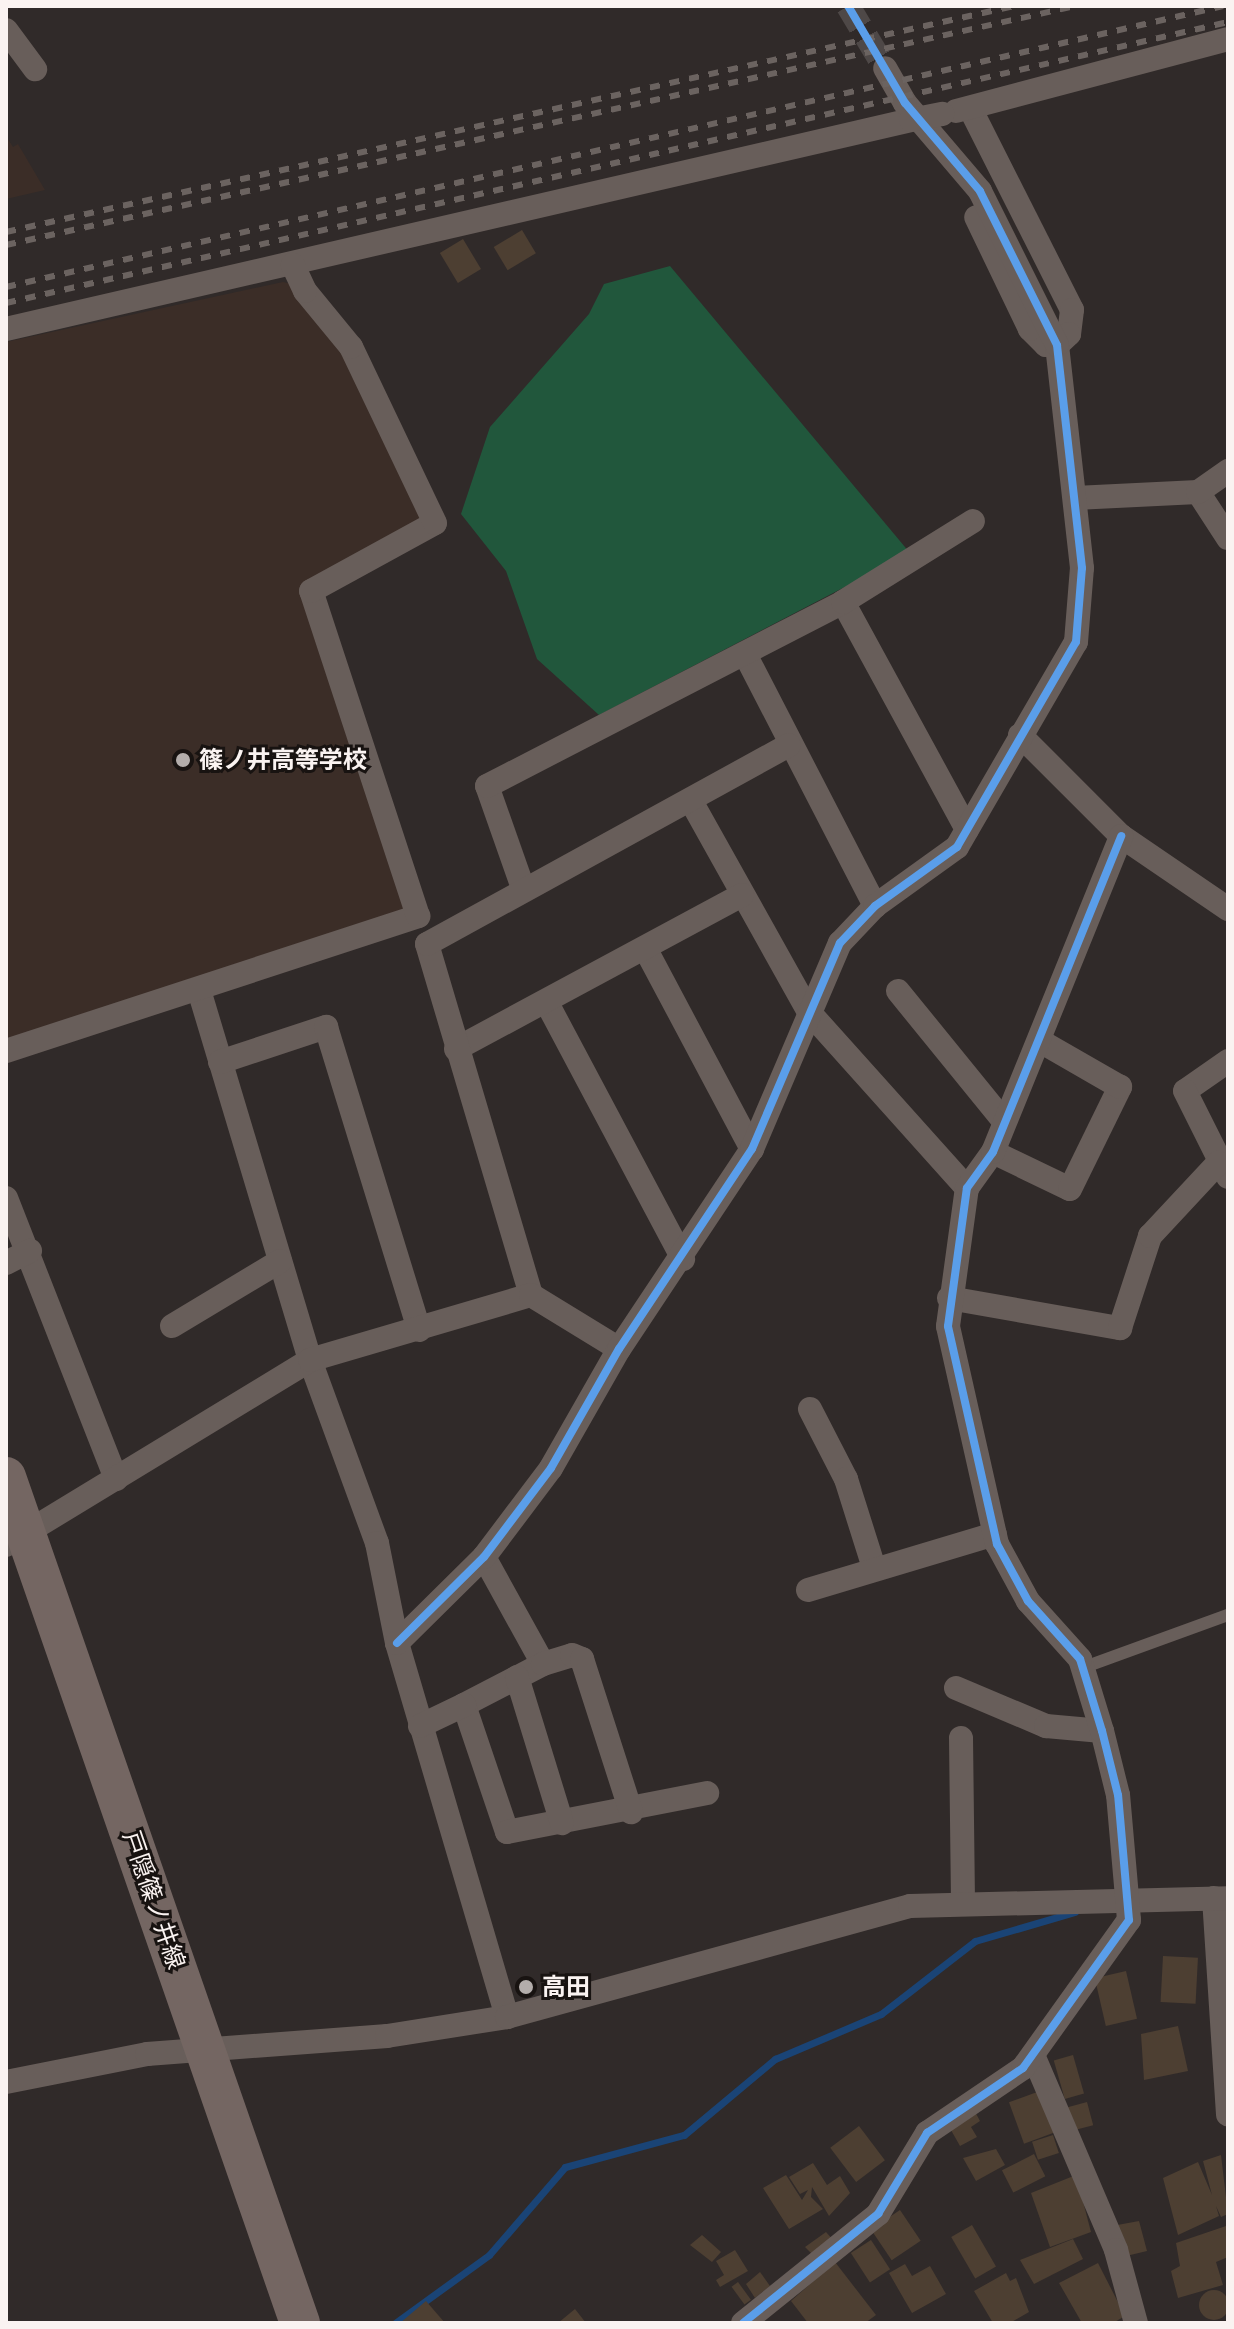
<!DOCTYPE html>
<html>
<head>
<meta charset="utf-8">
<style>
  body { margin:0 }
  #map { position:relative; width:1234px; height:2329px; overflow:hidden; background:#302a29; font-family:Lora,"Noto Sans JP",serif }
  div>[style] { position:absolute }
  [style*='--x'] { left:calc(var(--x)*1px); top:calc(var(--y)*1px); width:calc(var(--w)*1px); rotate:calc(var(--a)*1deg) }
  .built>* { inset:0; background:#3b2d27 }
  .green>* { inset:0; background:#21573c }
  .stream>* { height:7px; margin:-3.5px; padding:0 3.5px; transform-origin:3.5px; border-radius:3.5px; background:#1a4476 }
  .building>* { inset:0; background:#4d3f32; transform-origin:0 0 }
  .round { border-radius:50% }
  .minor-tunnel>* { height:24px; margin-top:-12px; transform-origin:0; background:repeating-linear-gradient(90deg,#4e4847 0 24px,transparent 0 36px) }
  .service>* { height:12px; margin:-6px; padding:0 6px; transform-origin:6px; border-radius:6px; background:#685e5a }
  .minor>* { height:24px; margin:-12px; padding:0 12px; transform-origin:12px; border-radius:12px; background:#685e5a }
  .primary>* { height:40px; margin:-20px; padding:0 20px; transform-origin:20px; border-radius:20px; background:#746662 }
  .rail>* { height:6px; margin-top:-3px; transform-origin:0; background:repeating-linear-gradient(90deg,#6b6360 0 10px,transparent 0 20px) }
  .minor-bridge>* { height:24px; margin:-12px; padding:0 12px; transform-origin:12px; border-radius:12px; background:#685e5a }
  .cycleway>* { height:8px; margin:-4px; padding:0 4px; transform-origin:4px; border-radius:4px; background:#5a9eea }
  .dots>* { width:22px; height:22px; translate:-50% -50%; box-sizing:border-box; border:4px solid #181311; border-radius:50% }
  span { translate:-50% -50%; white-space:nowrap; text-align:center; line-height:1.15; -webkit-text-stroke:6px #181311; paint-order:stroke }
  .poi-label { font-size:24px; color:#faf3f1; font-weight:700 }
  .left { translate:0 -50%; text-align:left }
  .street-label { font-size:24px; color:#faf3f1 }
  .frame { position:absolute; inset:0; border:8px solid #faf3f1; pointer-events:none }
</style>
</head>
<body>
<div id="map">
  <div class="built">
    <i style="clip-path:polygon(6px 136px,13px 147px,18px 144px,45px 190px,6px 199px)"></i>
    <i style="clip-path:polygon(283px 282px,292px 284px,345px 348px,424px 519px,301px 585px,409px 904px,405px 916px,6px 1040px,6px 342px)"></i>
  </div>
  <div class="green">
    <i style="clip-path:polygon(670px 266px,910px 553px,599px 715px,537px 659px,506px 571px,461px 514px,490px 427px,589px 314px,604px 284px)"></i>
  </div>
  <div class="stream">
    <i style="--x:395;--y:2323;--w:116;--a:-35.9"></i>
    <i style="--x:489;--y:2255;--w:116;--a:-49.2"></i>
    <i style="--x:565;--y:2167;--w:123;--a:-15.1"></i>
    <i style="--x:684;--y:2135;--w:119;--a:-39.9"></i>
    <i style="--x:775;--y:2059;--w:115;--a:-23"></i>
    <i style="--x:881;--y:2014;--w:119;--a:-37.8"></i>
    <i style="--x:975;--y:1941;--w:104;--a:-16.2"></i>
  </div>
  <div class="building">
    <i style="left:522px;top:230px;width:27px;height:33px;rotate:59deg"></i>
    <i style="left:463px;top:239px;width:35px;height:27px;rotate:59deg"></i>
    <i style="left:1163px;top:1956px;width:35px;height:46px;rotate:3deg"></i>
    <i style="left:1126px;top:1971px;width:49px;height:32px;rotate:77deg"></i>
    <i style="clip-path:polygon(1178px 2026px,1188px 2071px,1144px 2080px,1141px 2034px)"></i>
    <i style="left:1073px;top:2055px;width:40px;height:20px;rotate:74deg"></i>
    <i style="left:1040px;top:2091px;width:44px;height:33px;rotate:70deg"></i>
    <i style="left:1087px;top:2102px;width:24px;height:21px;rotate:75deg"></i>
    <i style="clip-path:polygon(973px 2108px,980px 2121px,971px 2127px,977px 2137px,960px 2146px,947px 2123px)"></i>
    <i style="left:859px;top:2126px;width:43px;height:36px;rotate:53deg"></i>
    <i style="left:1053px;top:2135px;width:19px;height:22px;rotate:72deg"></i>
    <i style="clip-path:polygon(996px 2149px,1005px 2165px,976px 2181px,963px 2158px)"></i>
    <i style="left:1034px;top:2154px;width:25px;height:36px;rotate:63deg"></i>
    <i style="clip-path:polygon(1221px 2155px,1228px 2214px,1221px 2217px,1216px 2206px,1219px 2216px,1178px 2235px,1163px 2178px,1198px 2162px,1212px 2195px,1203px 2161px)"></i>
    <i style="clip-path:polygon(813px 2163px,827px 2185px,840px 2176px,850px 2193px,829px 2216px,812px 2187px,811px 2197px,823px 2209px,789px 2229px,763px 2188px,786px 2175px,802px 2200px,808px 2190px,800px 2194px,789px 2177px)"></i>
    <i style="clip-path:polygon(1076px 2175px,1091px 2232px,1050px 2247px,1031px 2193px)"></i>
    <i style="left:900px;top:2210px;width:37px;height:35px;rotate:56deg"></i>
    <i style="clip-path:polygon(1139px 2221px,1147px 2251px,1122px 2257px,1112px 2226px)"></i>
    <i style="left:972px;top:2225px;width:48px;height:24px;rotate:60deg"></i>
    <i style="clip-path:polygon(1226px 2226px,1228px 2257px,1216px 2262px,1223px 2285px,1178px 2298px,1171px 2271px,1180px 2266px,1176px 2243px)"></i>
    <i style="clip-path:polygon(826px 2232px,834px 2241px,814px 2256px,805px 2247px)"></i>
    <i style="clip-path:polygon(702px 2235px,721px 2252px,712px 2262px,690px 2245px)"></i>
    <i style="clip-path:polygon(1073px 2239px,1083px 2259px,1034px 2284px,1020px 2260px)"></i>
    <i style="left:871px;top:2240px;width:35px;height:24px;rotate:57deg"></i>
    <i style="clip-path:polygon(735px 2250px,748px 2271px,720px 2287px,716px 2280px,724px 2275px,716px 2261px)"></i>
    <i style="clip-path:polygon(835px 2262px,876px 2315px,865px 2323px,808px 2323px,791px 2301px)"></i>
    <i style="clip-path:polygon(1098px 2263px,1125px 2316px,1113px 2323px,1082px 2323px,1059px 2283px)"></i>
    <i style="clip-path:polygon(905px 2264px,912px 2276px,930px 2266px,946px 2294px,912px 2313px,889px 2273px)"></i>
    <i style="clip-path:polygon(760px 2272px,770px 2286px,755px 2298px,746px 2284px)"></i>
    <i style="clip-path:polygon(1006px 2273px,1010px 2281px,1016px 2278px,1029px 2312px,1010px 2323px,993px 2323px,974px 2291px)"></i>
    <i style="left:738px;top:2282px;width:22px;height:8px;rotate:54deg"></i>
    <i class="round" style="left:1199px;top:2290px;width:30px;height:30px"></i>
    <i style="clip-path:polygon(426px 2301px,445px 2323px,400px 2323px)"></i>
    <i style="clip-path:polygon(575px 2309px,586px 2323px,558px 2323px)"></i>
  </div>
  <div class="minor-tunnel">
    <i style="--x:848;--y:6;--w:72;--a:59.2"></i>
  </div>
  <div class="service">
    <i style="--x:1082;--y:1668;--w:155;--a:-20"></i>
  </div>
  <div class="minor">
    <i style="--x:6;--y:30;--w:49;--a:53.4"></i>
    <i style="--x:970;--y:108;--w:226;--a:63.2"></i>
    <i style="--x:1072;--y:310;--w:24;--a:97"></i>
    <i style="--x:1069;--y:334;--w:16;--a:137"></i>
    <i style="--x:1057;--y:345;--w:11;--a:180"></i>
    <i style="--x:1046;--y:345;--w:23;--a:-135"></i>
    <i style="--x:1030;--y:329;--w:124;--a:-115.7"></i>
    <i style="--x:956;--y:111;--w:281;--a:-14.8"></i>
    <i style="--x:6;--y:329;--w:929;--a:-13"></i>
    <i style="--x:1198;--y:492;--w:55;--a:56.9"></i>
    <i style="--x:1075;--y:498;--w:123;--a:-2.8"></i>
    <i style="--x:1198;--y:492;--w:37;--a:-35"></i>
    <i style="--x:843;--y:602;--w:259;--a:61.4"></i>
    <i style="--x:745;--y:654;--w:284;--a:62.7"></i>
    <i style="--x:1020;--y:735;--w:143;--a:45"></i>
    <i style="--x:1121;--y:836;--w:130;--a:34.3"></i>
    <i style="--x:691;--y:801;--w:242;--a:60.8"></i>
    <i style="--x:809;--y:1012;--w:237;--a:48.1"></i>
    <i style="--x:523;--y:888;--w:108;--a:-109.4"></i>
    <i style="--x:487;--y:786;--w:401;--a:-27.3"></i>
    <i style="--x:843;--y:602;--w:153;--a:-31.9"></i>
    <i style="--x:645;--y:948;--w:228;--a:62"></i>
    <i style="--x:199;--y:990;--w:386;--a:73.3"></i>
    <i style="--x:310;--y:1360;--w:195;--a:69.9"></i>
    <i style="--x:377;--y:1543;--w:102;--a:78.7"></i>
    <i style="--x:397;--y:1643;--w:390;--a:73.6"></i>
    <i style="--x:898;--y:991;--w:165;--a:50.9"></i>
    <i style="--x:547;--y:1003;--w:290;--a:62"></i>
    <i style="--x:456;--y:1049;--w:325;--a:-28.3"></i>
    <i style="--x:6;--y:1051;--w:434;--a:-18.1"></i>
    <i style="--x:418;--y:916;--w:342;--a:-108.2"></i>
    <i style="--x:311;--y:591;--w:141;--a:-28.7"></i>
    <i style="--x:435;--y:523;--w:195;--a:-115.5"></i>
    <i style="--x:351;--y:347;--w:72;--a:-129.4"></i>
    <i style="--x:305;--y:291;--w:29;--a:-115"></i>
    <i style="--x:1228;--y:1061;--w:52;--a:145.1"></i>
    <i style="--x:1185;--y:1091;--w:96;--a:63.4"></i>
    <i style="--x:220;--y:1062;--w:112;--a:-18.3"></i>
    <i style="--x:326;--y:1027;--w:317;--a:72.9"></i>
    <i style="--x:993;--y:1152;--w:85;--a:25.7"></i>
    <i style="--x:1070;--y:1189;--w:114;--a:-63.9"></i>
    <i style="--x:1120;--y:1087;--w:92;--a:-150.1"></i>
    <i style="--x:6;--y:1198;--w:302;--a:68.6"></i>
    <i style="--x:6;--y:1263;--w:27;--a:-27"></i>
    <i style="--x:531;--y:1295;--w:366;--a:-106.5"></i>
    <i style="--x:427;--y:944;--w:413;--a:-28.8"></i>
    <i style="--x:949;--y:1298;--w:174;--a:10"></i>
    <i style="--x:1120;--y:1328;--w:97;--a:-71.9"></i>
    <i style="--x:1150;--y:1236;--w:100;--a:-47"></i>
    <i style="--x:172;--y:1326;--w:126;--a:-31"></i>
    <i style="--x:810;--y:1409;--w:79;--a:62.8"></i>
    <i style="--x:846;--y:1479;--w:93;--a:72.5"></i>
    <i style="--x:6;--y:1545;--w:356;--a:-31.3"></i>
    <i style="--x:310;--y:1360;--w:230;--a:-16.4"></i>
    <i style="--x:531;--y:1295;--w:103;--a:31.5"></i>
    <i style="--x:484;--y:1557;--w:122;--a:61.1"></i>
    <i style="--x:543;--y:1664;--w:89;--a:152.6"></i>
    <i style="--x:464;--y:1705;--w:134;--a:71.3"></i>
    <i style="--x:507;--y:1832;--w:204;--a:-11"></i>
    <i style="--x:808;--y:1590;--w:195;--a:-16.7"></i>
    <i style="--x:397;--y:1643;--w:122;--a:-44.7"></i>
    <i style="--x:484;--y:1557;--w:111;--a:-53"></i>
    <i style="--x:551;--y:1468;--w:137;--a:-60.3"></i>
    <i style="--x:619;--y:1349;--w:240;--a:-56.4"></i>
    <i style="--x:752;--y:1149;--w:224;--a:-66.9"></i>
    <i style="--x:840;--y:943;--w:51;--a:-46.6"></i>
    <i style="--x:875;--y:906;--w:101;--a:-35.7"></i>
    <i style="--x:957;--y:847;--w:237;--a:-59.9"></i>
    <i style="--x:1076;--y:642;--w:74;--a:-85.4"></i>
    <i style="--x:1082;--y:568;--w:224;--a:-96.4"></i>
    <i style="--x:1057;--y:345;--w:172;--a:-116.6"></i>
    <i style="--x:980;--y:191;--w:116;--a:-130.4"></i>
    <i style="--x:905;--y:103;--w:40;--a:-119.7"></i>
    <i style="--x:543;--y:1664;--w:30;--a:-17"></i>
    <i style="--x:572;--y:1655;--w:11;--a:22"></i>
    <i style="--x:582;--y:1659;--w:161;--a:72.2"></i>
    <i style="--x:517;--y:1677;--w:153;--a:72.9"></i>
    <i style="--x:956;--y:1688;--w:98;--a:22.9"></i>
    <i style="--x:1046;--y:1726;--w:56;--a:5.1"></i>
    <i style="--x:420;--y:1726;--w:49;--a:-25.5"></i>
    <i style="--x:961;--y:1738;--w:166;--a:89.3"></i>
    <i style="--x:1214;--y:1898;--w:217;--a:86.3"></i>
    <i style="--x:1033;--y:2055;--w:212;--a:66.9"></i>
    <i style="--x:1116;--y:2250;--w:76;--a:74.7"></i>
    <i style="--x:6;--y:2082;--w:144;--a:-11.2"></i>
    <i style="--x:147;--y:2054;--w:241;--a:-4.3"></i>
    <i style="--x:387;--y:2036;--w:121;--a:-9"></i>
    <i style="--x:507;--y:2017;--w:418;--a:-15.4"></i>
    <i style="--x:910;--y:1906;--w:318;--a:-1.4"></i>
    <i style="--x:743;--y:2323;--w:174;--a:-38.9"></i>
    <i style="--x:878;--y:2214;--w:95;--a:-58.8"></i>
    <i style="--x:927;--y:2133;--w:116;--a:-34.1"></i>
    <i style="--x:1023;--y:2068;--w:182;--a:-54.4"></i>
    <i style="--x:1129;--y:1920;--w:125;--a:-95"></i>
    <i style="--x:1118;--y:1795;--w:66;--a:-104"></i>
    <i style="--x:1102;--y:1731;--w:75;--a:-107"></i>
    <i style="--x:1080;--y:1659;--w:78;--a:-131.9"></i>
    <i style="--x:1028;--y:1601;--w:65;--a:-118.5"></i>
    <i style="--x:997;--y:1544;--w:223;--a:-102.7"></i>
    <i style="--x:948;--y:1326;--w:139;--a:-82.2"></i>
    <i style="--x:967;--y:1188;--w:44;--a:-54.2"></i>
    <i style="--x:993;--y:1152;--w:341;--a:-67.9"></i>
  </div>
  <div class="primary">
    <i style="--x:6;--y:1477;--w:896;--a:70.84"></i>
  </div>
  <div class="rail">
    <i style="--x:6;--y:232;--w:1033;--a:-12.64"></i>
    <i style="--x:6;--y:245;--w:1095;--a:-12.6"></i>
    <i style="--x:6;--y:287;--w:1249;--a:-13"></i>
    <i style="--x:6;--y:303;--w:1254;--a:-12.95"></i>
  </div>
  <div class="minor-bridge">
    <i style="--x:911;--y:120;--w:32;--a:-11"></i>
  </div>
  <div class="cycleway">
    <i style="--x:397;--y:1643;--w:122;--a:-44.7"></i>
    <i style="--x:484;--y:1557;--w:111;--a:-53"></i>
    <i style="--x:551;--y:1468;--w:137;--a:-60.3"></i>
    <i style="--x:619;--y:1349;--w:240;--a:-56.4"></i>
    <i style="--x:752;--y:1149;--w:224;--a:-66.9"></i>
    <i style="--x:840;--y:943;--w:51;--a:-46.6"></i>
    <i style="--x:875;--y:906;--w:101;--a:-35.7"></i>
    <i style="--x:957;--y:847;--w:237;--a:-59.9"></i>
    <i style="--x:1076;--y:642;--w:74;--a:-85.4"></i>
    <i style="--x:1082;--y:568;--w:224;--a:-96.4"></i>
    <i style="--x:1057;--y:345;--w:172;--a:-116.6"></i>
    <i style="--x:980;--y:191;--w:116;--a:-130.4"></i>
    <i style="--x:905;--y:103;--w:113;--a:-120.4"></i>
    <i style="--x:743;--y:2323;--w:174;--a:-38.9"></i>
    <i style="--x:878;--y:2214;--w:95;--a:-58.8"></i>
    <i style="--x:927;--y:2133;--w:116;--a:-34.1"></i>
    <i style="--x:1023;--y:2068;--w:182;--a:-54.4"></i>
    <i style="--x:1129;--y:1920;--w:125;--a:-95"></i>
    <i style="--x:1118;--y:1795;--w:66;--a:-104"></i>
    <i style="--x:1102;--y:1731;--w:75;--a:-107"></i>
    <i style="--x:1080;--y:1659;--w:78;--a:-131.9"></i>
    <i style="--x:1028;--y:1601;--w:65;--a:-118.5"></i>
    <i style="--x:997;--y:1544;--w:223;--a:-102.7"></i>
    <i style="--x:948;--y:1326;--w:139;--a:-82.2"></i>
    <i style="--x:967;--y:1188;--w:44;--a:-54.2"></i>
    <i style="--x:993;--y:1152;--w:341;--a:-67.9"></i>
  </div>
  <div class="dots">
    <i style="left:183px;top:760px;background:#b3adab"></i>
    <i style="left:526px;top:1987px;background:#b3adab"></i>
  </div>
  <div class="poi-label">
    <span class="left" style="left:199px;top:760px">篠ノ井高等学校</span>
    <span class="left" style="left:542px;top:1987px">高田</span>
  </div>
  <div class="street-label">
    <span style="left:154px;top:1900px;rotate:71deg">戸隠篠ノ井線</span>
  </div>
  <div class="frame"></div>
</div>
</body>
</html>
